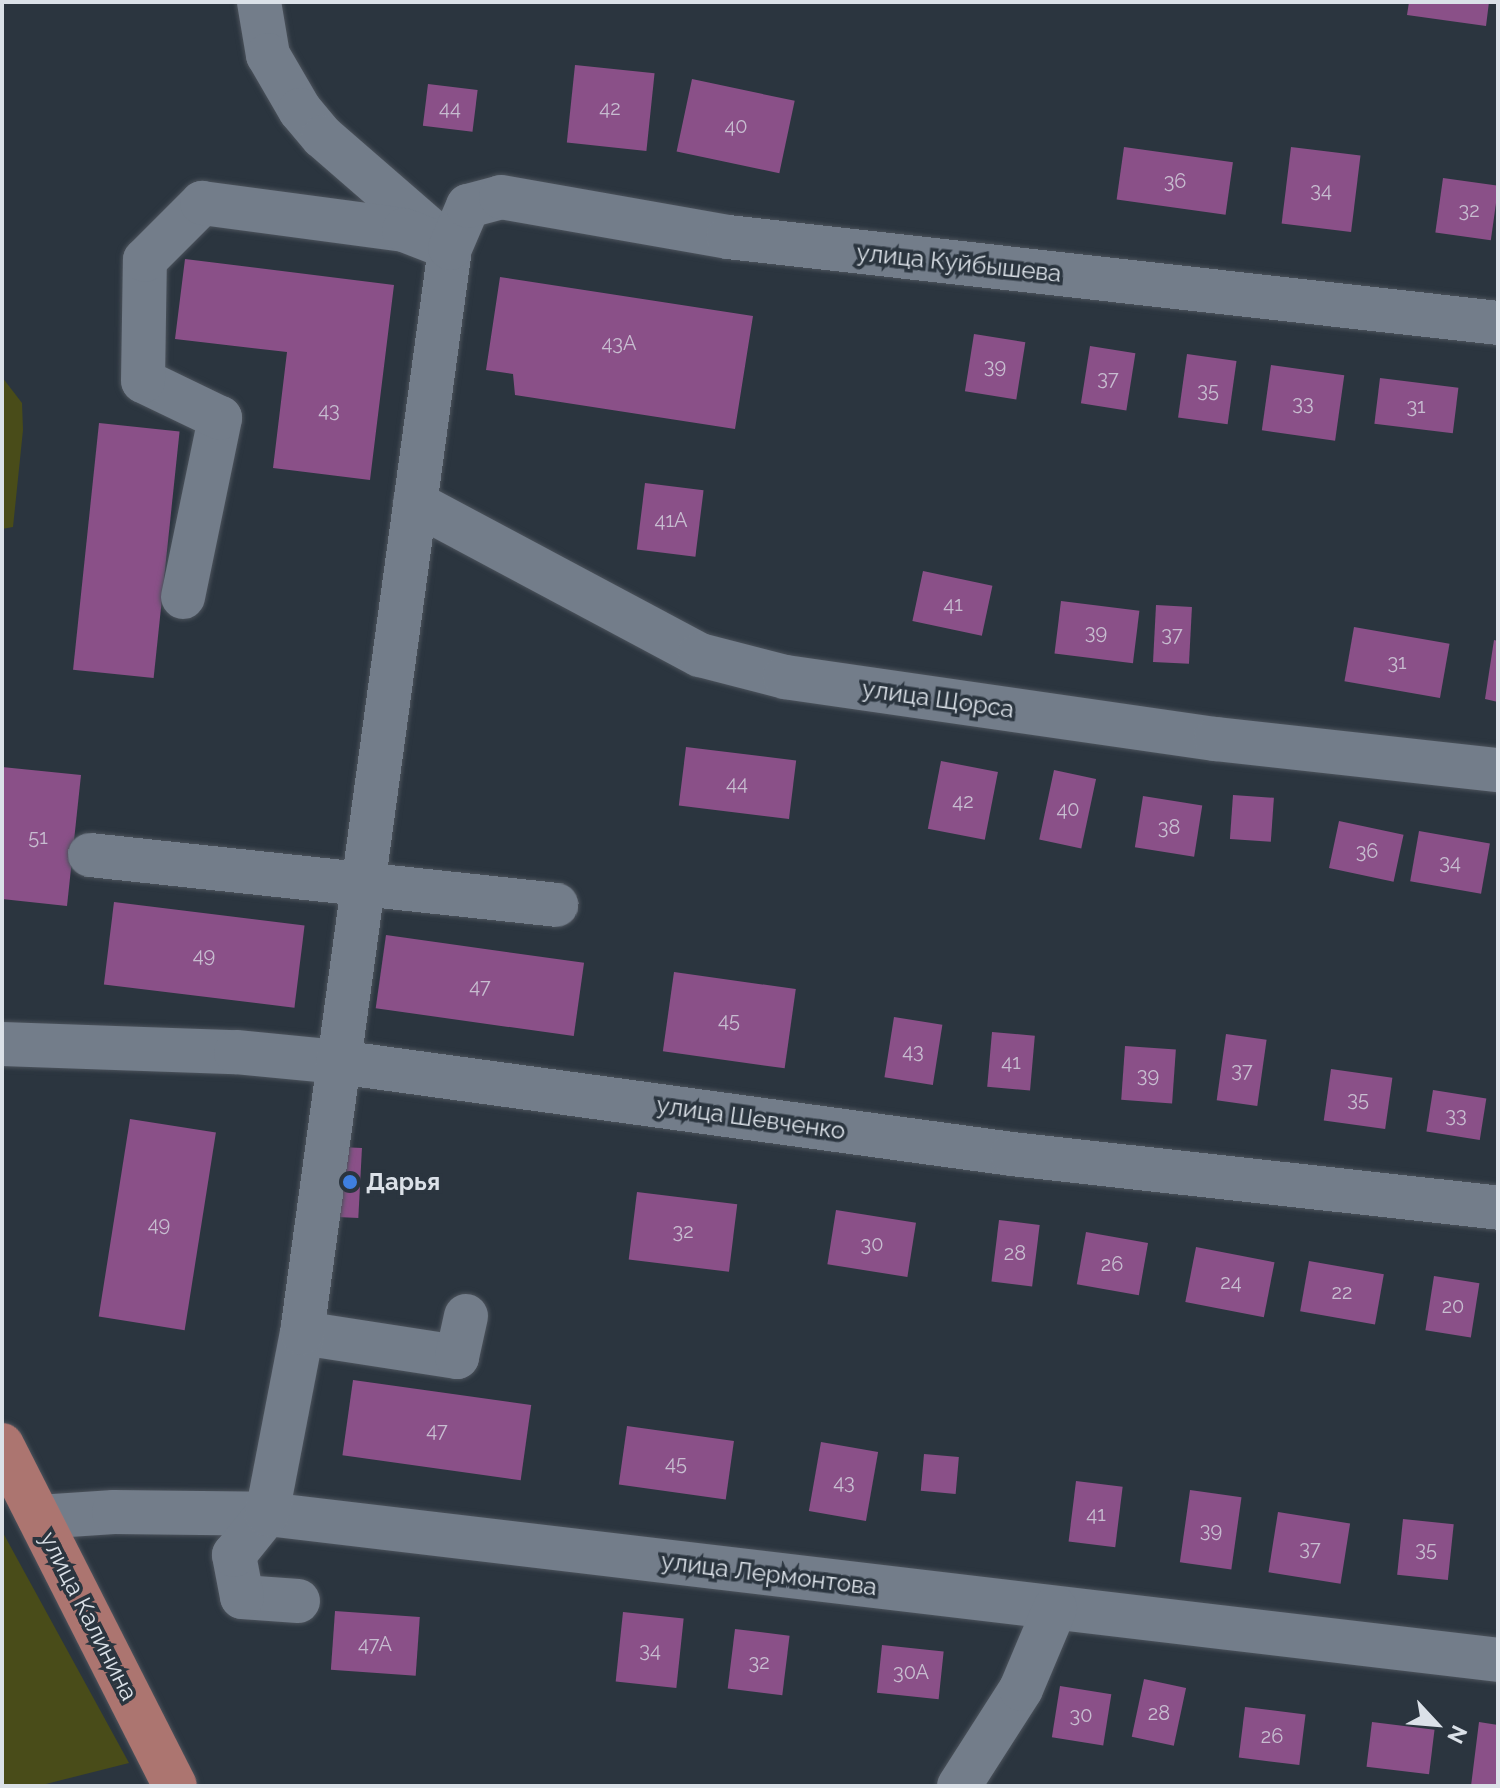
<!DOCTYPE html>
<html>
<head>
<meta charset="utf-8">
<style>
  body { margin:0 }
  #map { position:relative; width:1500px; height:1788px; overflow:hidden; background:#2b353f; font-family:Raleway,sans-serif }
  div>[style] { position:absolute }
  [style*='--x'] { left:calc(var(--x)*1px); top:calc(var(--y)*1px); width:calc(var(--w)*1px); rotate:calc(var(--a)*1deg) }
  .green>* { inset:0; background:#494c19 }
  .building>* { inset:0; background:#8a5088; transform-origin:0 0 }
  .roads { filter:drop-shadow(0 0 2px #4c535c) drop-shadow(0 0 2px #4c535c) }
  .minor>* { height:44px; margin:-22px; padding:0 22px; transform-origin:22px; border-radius:22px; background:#737d8a }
  .major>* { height:44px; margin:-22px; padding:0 22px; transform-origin:22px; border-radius:22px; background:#ac7570 }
  .dots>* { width:22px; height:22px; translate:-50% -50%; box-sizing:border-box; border:4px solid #2b353f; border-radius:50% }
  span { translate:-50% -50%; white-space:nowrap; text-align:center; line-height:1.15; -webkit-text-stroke:7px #2b353f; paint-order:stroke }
  .number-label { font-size:20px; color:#c7bdd0 }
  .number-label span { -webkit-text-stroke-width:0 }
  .street-label { font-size:24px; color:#dbe1e8 }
  .poi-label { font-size:24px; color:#dbe1e8; font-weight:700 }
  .left { translate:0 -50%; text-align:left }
  .frame { position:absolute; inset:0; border:4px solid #dbe1e8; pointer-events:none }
  .north { position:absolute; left:1396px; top:1684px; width:80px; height:80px; -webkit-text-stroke:6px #2b353f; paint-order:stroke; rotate:116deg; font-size:22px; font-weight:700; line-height:32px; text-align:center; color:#dbe1e8 }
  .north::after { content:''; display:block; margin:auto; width:28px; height:36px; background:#dbe1e8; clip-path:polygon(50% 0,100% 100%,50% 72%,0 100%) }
</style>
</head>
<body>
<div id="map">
  <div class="green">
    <i style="clip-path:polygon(2px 377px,22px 403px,23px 430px,13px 527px,2px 529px)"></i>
    <i style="clip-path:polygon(2px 1531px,129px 1763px,38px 1786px,2px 1786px)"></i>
  </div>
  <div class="building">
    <i style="clip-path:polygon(1409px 2px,1489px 2px,1486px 26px,1407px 15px)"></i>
    <i style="left:575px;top:65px;width:80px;height:78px;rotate:6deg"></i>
    <i style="left:692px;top:79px;width:105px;height:74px;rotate:12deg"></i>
    <i style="left:428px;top:84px;width:50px;height:42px;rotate:7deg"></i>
    <i style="left:1124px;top:147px;width:110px;height:53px;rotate:8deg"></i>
    <i style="left:1291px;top:147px;width:70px;height:77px;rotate:7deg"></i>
    <i style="left:1443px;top:178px;width:56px;height:55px;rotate:8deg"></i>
    <i style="clip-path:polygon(185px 259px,394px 285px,370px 480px,273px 468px,287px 352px,175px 339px)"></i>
    <i style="clip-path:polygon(500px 277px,753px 316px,735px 429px,515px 395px,513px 374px,486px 370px)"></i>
    <i style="left:974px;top:334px;width:52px;height:58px;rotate:9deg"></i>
    <i style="left:1090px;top:346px;width:46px;height:58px;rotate:9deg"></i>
    <i style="left:1187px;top:354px;width:50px;height:64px;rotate:8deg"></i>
    <i style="left:1271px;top:365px;width:74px;height:66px;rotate:8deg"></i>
    <i style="left:1380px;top:378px;width:79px;height:46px;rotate:7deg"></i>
    <i style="left:99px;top:423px;width:81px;height:248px;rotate:6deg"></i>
    <i style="left:645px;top:483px;width:59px;height:67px;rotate:7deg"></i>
    <i style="left:923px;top:571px;width:71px;height:51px;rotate:12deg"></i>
    <i style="left:1061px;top:601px;width:79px;height:53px;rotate:7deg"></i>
    <i style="left:1156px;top:605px;width:36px;height:57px;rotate:3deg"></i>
    <i style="left:1354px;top:627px;width:97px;height:55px;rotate:10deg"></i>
    <i style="clip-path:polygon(1494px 640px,1498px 641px,1498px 702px,1485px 699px)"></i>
    <i style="left:686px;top:747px;width:111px;height:59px;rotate:7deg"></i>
    <i style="left:941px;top:761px;width:58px;height:69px;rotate:11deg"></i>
    <i style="clip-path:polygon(2px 767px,81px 775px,67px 906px,2px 899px)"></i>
    <i style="left:1054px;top:770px;width:43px;height:71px;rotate:12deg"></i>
    <i style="left:1233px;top:795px;width:41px;height:44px;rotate:4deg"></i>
    <i style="left:1143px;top:796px;width:60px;height:52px;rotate:9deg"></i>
    <i style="left:1339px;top:821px;width:66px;height:48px;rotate:12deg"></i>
    <i style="left:1419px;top:831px;width:72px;height:51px;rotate:10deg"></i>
    <i style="left:114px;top:902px;width:192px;height:83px;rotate:7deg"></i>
    <i style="left:386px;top:935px;width:200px;height:74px;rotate:8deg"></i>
    <i style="left:674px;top:972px;width:123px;height:80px;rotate:8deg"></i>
    <i style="left:894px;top:1017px;width:49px;height:61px;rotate:9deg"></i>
    <i style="left:992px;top:1032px;width:43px;height:55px;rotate:5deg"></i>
    <i style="left:1226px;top:1034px;width:41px;height:67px;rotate:8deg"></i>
    <i style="left:1125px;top:1046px;width:51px;height:54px;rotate:4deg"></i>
    <i style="left:1331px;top:1069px;width:62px;height:52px;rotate:8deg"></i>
    <i style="left:1433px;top:1090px;width:54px;height:42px;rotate:9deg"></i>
    <i style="left:130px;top:1119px;width:87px;height:200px;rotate:9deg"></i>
    <i style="left:341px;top:1147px;width:21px;height:70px;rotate:3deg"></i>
    <i style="left:637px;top:1192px;width:101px;height:68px;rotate:7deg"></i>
    <i style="left:836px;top:1210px;width:81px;height:55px;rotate:9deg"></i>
    <i style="left:999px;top:1220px;width:41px;height:62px;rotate:7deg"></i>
    <i style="left:1086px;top:1232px;width:63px;height:53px;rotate:10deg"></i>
    <i style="left:1196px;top:1247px;width:80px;height:56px;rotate:11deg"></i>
    <i style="left:1309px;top:1261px;width:76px;height:51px;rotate:10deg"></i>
    <i style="left:1434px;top:1276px;width:46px;height:55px;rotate:9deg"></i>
    <i style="left:353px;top:1380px;width:180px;height:76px;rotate:8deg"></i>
    <i style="left:627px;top:1426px;width:108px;height:59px;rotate:8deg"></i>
    <i style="left:821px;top:1442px;width:58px;height:70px;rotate:10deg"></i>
    <i style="left:924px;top:1454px;width:35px;height:37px;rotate:5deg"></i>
    <i style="left:1076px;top:1481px;width:47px;height:61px;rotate:7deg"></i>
    <i style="left:1190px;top:1490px;width:52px;height:73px;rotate:8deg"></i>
    <i style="left:1278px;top:1512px;width:73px;height:61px;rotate:9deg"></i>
    <i style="left:1403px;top:1519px;width:51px;height:56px;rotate:6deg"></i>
    <i style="left:335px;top:1611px;width:85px;height:59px;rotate:4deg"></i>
    <i style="left:623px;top:1612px;width:61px;height:70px;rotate:6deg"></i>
    <i style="left:735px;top:1629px;width:55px;height:60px;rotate:7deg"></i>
    <i style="left:882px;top:1645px;width:62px;height:48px;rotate:6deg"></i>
    <i style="left:1144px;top:1679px;width:43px;height:59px;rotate:12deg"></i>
    <i style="left:1060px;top:1686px;width:52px;height:52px;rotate:9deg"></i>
    <i style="left:1245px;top:1707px;width:61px;height:51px;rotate:7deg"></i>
    <i style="left:1372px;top:1722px;width:63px;height:45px;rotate:7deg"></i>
    <i style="clip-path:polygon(1479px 1722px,1498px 1725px,1498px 1786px,1471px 1786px)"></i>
  </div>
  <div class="roads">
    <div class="minor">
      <i style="--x:259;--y:2;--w:54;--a:80.4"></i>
      <i style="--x:268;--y:55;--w:64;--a:59.8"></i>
      <i style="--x:300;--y:110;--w:35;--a:50"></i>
      <i style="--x:323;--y:137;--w:152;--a:41"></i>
      <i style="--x:415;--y:503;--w:323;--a:28.1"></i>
      <i style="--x:700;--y:655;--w:88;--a:14.5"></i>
      <i style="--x:785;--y:677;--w:435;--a:8.2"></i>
      <i style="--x:1216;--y:739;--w:284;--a:6.3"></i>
      <i style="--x:183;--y:597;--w:183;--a:-78.3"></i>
      <i style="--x:220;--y:418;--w:85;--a:-154.3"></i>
      <i style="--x:143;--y:381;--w:121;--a:-89.1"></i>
      <i style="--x:145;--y:260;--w:81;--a:-45"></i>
      <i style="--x:202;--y:203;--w:204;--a:7.6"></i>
      <i style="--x:404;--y:230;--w:49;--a:21.4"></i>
      <i style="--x:90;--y:855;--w:469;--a:6.1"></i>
      <i style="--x:2;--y:1044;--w:234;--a:2"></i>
      <i style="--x:236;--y:1052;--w:102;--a:5.6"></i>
      <i style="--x:338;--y:1062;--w:680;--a:7.77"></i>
      <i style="--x:1012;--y:1154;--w:489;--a:6.3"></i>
      <i style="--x:302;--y:1333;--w:157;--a:8.8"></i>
      <i style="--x:457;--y:1357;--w:42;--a:-77.6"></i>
      <i style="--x:39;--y:1517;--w:75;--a:-3.8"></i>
      <i style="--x:114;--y:1512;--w:153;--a:0.7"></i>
      <i style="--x:267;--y:1514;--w:1240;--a:6.76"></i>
      <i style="--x:298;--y:1601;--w:56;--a:-175.9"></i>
      <i style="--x:242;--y:1597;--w:43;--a:-100.8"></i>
      <i style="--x:234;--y:1555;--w:53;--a:-51.2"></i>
      <i style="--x:267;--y:1514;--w:184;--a:-79.1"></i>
      <i style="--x:302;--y:1333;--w:1095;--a:-82.23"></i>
      <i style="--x:450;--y:248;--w:46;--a:-66.8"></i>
      <i style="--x:468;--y:206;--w:34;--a:-15"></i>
      <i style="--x:501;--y:197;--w:230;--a:10"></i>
      <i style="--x:728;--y:237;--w:775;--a:6.37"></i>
      <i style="--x:959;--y:1786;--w:115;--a:-57.4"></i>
      <i style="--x:1021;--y:1689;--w:88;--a:-67.2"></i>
    </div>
    <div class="major">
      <i style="--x:2;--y:1445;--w:382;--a:63.1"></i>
    </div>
  </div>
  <div class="dots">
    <i style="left:350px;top:1182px;background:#3f7fe0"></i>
  </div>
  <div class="number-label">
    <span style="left:450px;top:108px">44</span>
    <span style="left:610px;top:108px">42</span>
    <span style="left:736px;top:126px">40</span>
    <span style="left:1175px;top:181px">36</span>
    <span style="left:1321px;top:190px">34</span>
    <span style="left:1469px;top:210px">32</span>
    <span style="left:619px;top:343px">43А</span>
    <span style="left:995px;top:366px">39</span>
    <span style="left:1108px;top:378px">37</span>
    <span style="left:1208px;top:390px">35</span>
    <span style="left:1303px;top:403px">33</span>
    <span style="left:1416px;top:406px">31</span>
    <span style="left:329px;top:410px">43</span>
    <span style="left:671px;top:520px">41А</span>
    <span style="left:953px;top:604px">41</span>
    <span style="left:1096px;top:632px">39</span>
    <span style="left:1172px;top:634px">37</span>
    <span style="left:1397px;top:662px">31</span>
    <span style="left:737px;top:783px">44</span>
    <span style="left:963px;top:801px">42</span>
    <span style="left:1068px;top:809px">40</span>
    <span style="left:1169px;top:827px">38</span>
    <span style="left:38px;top:837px">51</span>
    <span style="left:1367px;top:851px">36</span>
    <span style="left:1450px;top:862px">34</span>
    <span style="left:204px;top:955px">49</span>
    <span style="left:480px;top:986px">47</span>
    <span style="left:729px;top:1020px">45</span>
    <span style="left:913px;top:1051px">43</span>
    <span style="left:1011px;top:1062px">41</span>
    <span style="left:1242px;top:1070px">37</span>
    <span style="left:1148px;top:1075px">39</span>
    <span style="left:1358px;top:1099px">35</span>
    <span style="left:1456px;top:1115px">33</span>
    <span style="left:159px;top:1224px">49</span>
    <span style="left:683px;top:1231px">32</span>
    <span style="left:872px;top:1244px">30</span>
    <span style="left:1015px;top:1253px">28</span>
    <span style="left:1112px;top:1264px">26</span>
    <span style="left:1231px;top:1282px">24</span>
    <span style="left:1342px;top:1292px">22</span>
    <span style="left:1453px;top:1306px">20</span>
    <span style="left:437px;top:1430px">47</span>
    <span style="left:676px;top:1463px">45</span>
    <span style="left:844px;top:1482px">43</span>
    <span style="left:1096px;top:1514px">41</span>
    <span style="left:1211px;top:1530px">39</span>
    <span style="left:1310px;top:1548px">37</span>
    <span style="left:1426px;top:1549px">35</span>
    <span style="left:375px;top:1644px">47А</span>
    <span style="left:650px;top:1650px">34</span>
    <span style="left:759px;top:1662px">32</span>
    <span style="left:911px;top:1672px">30А</span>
    <span style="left:1159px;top:1713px">28</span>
    <span style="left:1081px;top:1715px">30</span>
    <span style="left:1272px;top:1736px">26</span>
  </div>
  <div class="street-label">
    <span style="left:959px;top:263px;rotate:6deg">улица Куйбышева</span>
    <span style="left:938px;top:699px;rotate:8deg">улица Щорса</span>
    <span style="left:751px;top:1118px;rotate:8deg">улица Шевченко</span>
    <span style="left:769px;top:1574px;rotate:7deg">улица Лермонтова</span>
    <span style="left:89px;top:1616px;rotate:63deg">улица Калинина</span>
  </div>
  <div class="poi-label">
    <span class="left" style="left:366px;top:1182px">Дарья</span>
  </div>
  <div class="frame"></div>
  <div class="north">N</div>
</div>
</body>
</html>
